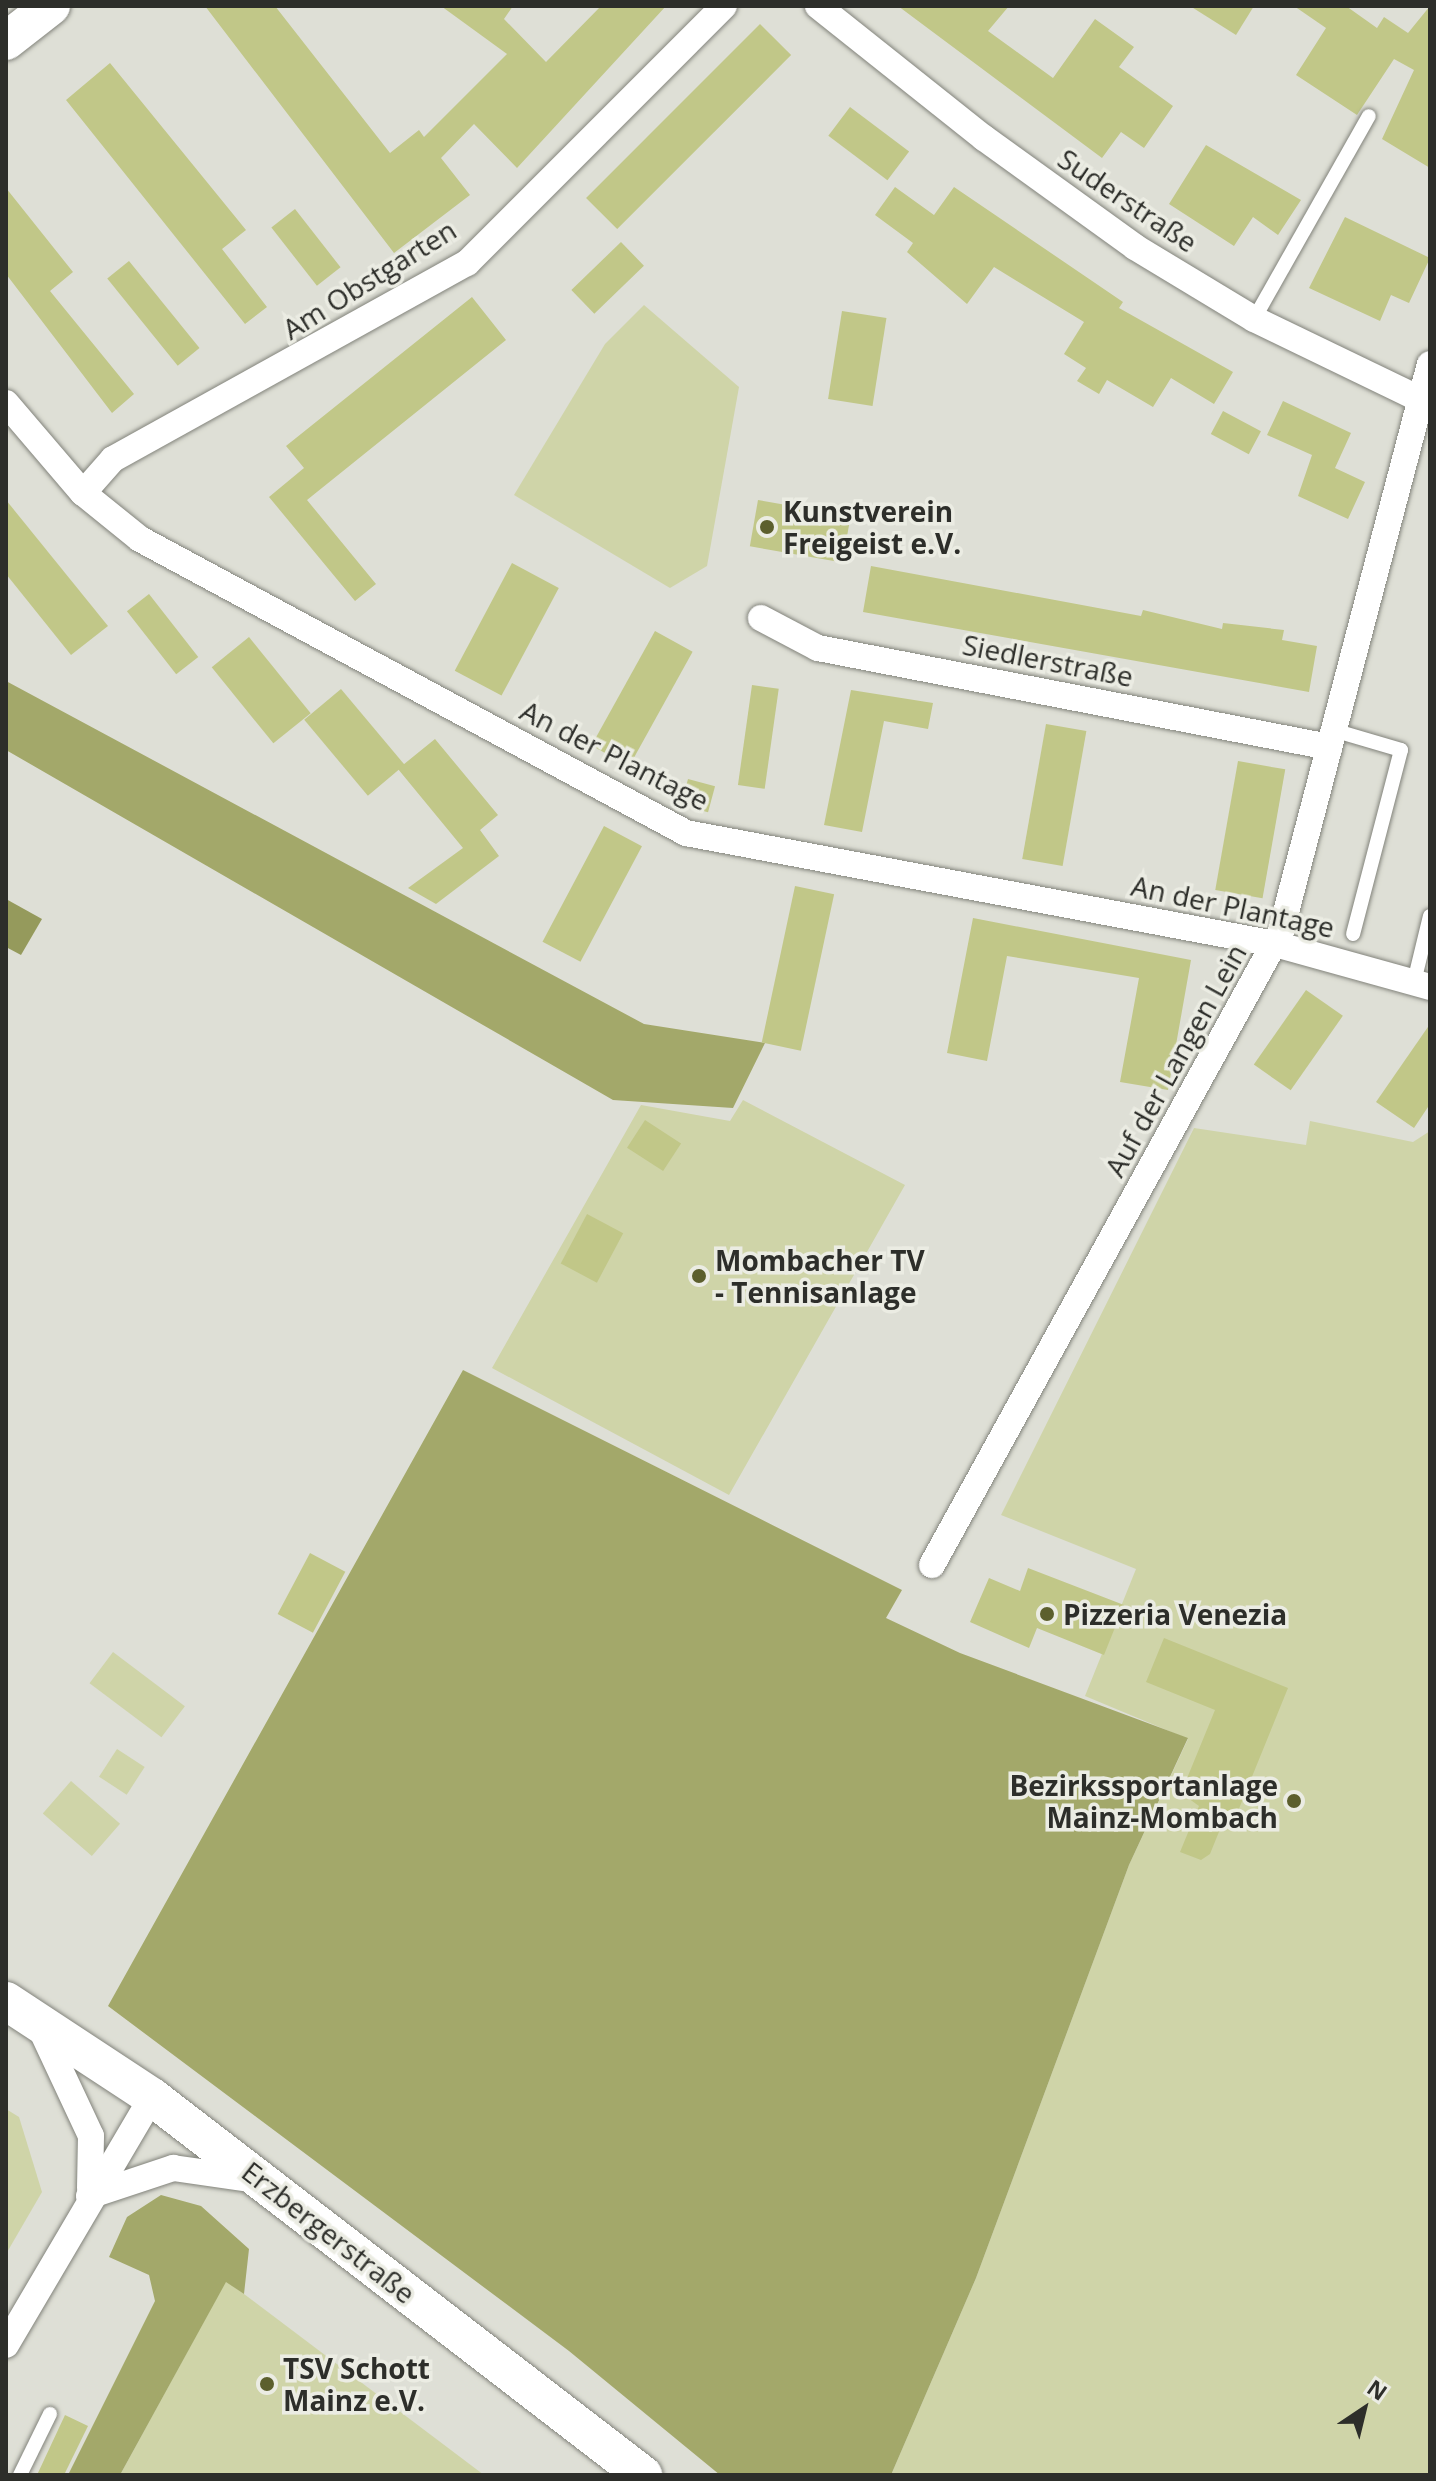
<!DOCTYPE html>
<html>
<head>
<meta charset="utf-8">
<style>
  body { margin:0 }
  #map { position:relative; width:1436px; height:2481px; overflow:hidden; background:#dedfd6; font-family:"Open Sans",sans-serif }
  div>[style] { position:absolute }
  [style*='--x'] { left:calc(var(--x)*1px); top:calc(var(--y)*1px); width:calc(var(--w)*1px); rotate:calc(var(--a)*1deg) }
  .green>* { inset:0; background:#cfd4a8; transform-origin:0 0 }
  .forest>* { inset:0; background:#a3a86a }
  .water>* { inset:0; background:#959a5c }
  .building>* { inset:0; background:#c1c788; transform-origin:0 0 }
  .roads { filter:drop-shadow(0 0 2px #82837b) drop-shadow(0 0 2px #82837b) }
  .lane>* { height:14px; margin:-7px; padding:0 7px; transform-origin:7px; border-radius:7px; background:#fff }
  .street>* { height:26px; margin:-13px; padding:0 13px; transform-origin:13px; border-radius:13px; background:#fff }
  .secondary>* { height:38px; margin:-19px; padding:0 19px; transform-origin:19px; border-radius:19px; background:#fff }
  .dots>* { width:22px; height:22px; translate:-50% -50%; box-sizing:border-box; border:4px solid #ebece3; border-radius:50% }
  span { translate:-50% -50%; white-space:nowrap; text-align:center; line-height:1.15; -webkit-text-stroke:7px #ebece3; paint-order:stroke }
  .street-label { font-size:28px; color:#2d2e2a }
  .poi-label { font-size:28px; color:#2d2e2a; font-weight:700 }
  .left { translate:0 -50%; text-align:left }
  .right { translate:-100% -50%; text-align:right }
  .frame { position:absolute; inset:0; border:8px solid #2d2e2a; pointer-events:none }
  .north { position:absolute; left:1324px; top:2369px; width:80px; height:80px; -webkit-text-stroke:6px #ebece3; paint-order:stroke; rotate:35deg; font-size:22px; font-weight:700; line-height:32px; text-align:center; color:#2d2e2a }
  .north::after { content:''; display:block; margin:auto; width:28px; height:36px; background:#2d2e2a; clip-path:polygon(50% 0,100% 100%,50% 72%,0 100%) }
</style>
</head>
<body>
<div id="map">
  <div class="green">
    <i style="clip-path:polygon(644px 305px,739px 387px,707px 566px,670px 588px,514px 495px,605px 344px)"></i>
    <i style="clip-path:polygon(743px 1100px,905px 1185px,729px 1495px,492px 1368px,641px 1105px,730px 1121px)"></i>
    <i style="clip-path:polygon(1310px 1121px,1413px 1142px,1430px 1131px,1430px 2475px,891px 2475px,976px 2278px,1129px 1865px,1188px 1739px,1085px 1696px,1136px 1569px,1001px 1515px,1194px 1128px,1306px 1145px)"></i>
    <i style="left:113px;top:1652px;width:90px;height:39px;rotate:37deg"></i>
    <i style="left:117px;top:1749px;width:33px;height:33px;rotate:33deg"></i>
    <i style="left:71px;top:1781px;width:65px;height:43px;rotate:41deg"></i>
    <i style="clip-path:polygon(6px 2109px,19px 2117px,42px 2192px,6px 2254px)"></i>
    <i style="clip-path:polygon(226px 2281px,244px 2294px,484px 2475px,120px 2475px)"></i>
  </div>
  <div class="forest">
    <i style="clip-path:polygon(6px 681px,644px 1024px,765px 1043px,733px 1108px,613px 1100px,6px 750px)"></i>
    <i style="clip-path:polygon(463px 1370px,902px 1590px,886px 1618px,960px 1653px,1188px 1738px,1129px 1865px,976px 2278px,891px 2475px,720px 2475px,569px 2351px,108px 2006px)"></i>
    <i style="clip-path:polygon(161px 2195px,201px 2206px,249px 2249px,244px 2294px,226px 2282px,120px 2475px,68px 2475px,155px 2301px,149px 2275px,109px 2257px,127px 2217px)"></i>
  </div>
  <div class="water">
    <i style="clip-path:polygon(6px 899px,42px 919px,21px 955px,6px 947px)"></i>
  </div>
  <div class="building">
    <i style="clip-path:polygon(205px 6px,275px 6px,390px 153px,419px 130px,424px 137px,507px 54px,441px 6px,513px 6px,504px 19px,546px 62px,601px 6px,666px 6px,517px 168px,474px 124px,441px 158px,470px 195px,394px 253px)"></i>
    <i style="clip-path:polygon(898px 6px,1009px 6px,988px 31px,1053px 78px,1095px 19px,1134px 47px,1119px 67px,1173px 106px,1144px 148px,1121px 132px,1102px 158px)"></i>
    <i style="clip-path:polygon(1190px 6px,1254px 6px,1236px 35px)"></i>
    <i style="clip-path:polygon(1294px 6px,1346px 6px,1377px 28px,1384px 17px,1408px 33px,1430px 6px,1430px 168px,1382px 139px,1414px 70px,1394px 59px,1357px 115px,1296px 75px,1326px 28px)"></i>
    <i style="left:760px;top:24px;width:44px;height:246px;rotate:45deg"></i>
    <i style="clip-path:polygon(110px 63px,246px 230px,222px 249px,267px 307px,245px 324px,66px 100px)"></i>
    <i style="left:850px;top:107px;width:74px;height:36px;rotate:37deg"></i>
    <i style="clip-path:polygon(1206px 145px,1301px 200px,1278px 235px,1253px 217px,1234px 246px,1169px 204px)"></i>
    <i style="clip-path:polygon(895px 187px,934px 215px,954px 187px,1123px 302px,1119px 308px,1233px 372px,1214px 404px,1171px 378px,1153px 407px,1107px 380px,1099px 394px,1077px 381px,1086px 368px,1064px 354px,1084px 322px,994px 267px,967px 304px,907px 252px,913px 243px,875px 215px)"></i>
    <i style="clip-path:polygon(6px 188px,73px 272px,50px 291px,134px 394px,112px 413px,6px 274px)"></i>
    <i style="left:295px;top:209px;width:74px;height:30px;rotate:52deg"></i>
    <i style="clip-path:polygon(1345px 217px,1430px 258px,1409px 303px,1391px 295px,1380px 321px,1309px 288px)"></i>
    <i style="left:621px;top:242px;width:33px;height:69px;rotate:46deg"></i>
    <i style="left:129px;top:261px;width:112px;height:28px;rotate:51deg"></i>
    <i style="clip-path:polygon(472px 297px,506px 340px,307px 500px,376px 584px,355px 601px,269px 497px,304px 468px,286px 446px)"></i>
    <i style="left:842px;top:311px;width:45px;height:89px;rotate:9deg"></i>
    <i style="clip-path:polygon(1283px 401px,1351px 433px,1335px 468px,1365px 482px,1348px 519px,1298px 496px,1312px 455px,1267px 435px)"></i>
    <i style="left:1223px;top:411px;width:43px;height:26px;rotate:28deg"></i>
    <i style="clip-path:polygon(6px 500px,108px 626px,71px 655px,6px 574px)"></i>
    <i style="left:758px;top:500px;width:94px;height:47px;rotate:10deg"></i>
    <i style="left:512px;top:563px;width:53px;height:122px;rotate:28deg"></i>
    <i style="clip-path:polygon(871px 566px,1141px 616px,1143px 610px,1222px 629px,1223px 623px,1284px 630px,1282px 640px,1317px 646px,1309px 692px,863px 612px)"></i>
    <i style="left:149px;top:594px;width:80px;height:28px;rotate:52deg"></i>
    <i style="left:655px;top:631px;width:43px;height:131px;rotate:29deg"></i>
    <i style="left:249px;top:637px;width:98px;height:48px;rotate:51deg"></i>
    <i style="left:752px;top:685px;width:27px;height:101px;rotate:8deg"></i>
    <i style="left:341px;top:689px;width:99px;height:48px;rotate:50deg"></i>
    <i style="clip-path:polygon(851px 690px,933px 703px,928px 729px,884px 721px,862px 832px,824px 825px)"></i>
    <i style="left:1046px;top:724px;width:41px;height:137px;rotate:10deg"></i>
    <i style="clip-path:polygon(435px 739px,498px 815px,480px 830px,499px 856px,436px 904px,408px 888px,463px 848px,398px 769px)"></i>
    <i style="left:1238px;top:761px;width:48px;height:131px;rotate:10deg"></i>
    <i style="left:688px;top:779px;width:28px;height:27px;rotate:15deg"></i>
    <i style="left:604px;top:826px;width:43px;height:131px;rotate:28deg"></i>
    <i style="left:795px;top:886px;width:40px;height:160px;rotate:12deg"></i>
    <i style="clip-path:polygon(973px 918px,1191px 960px,1168px 1090px,1120px 1082px,1139px 978px,1007px 956px,987px 1061px,947px 1053px)"></i>
    <i style="left:1306px;top:990px;width:45px;height:91px;rotate:35deg"></i>
    <i style="clip-path:polygon(1430px 1024px,1430px 1104px,1414px 1128px,1376px 1102px)"></i>
    <i style="left:645px;top:1120px;width:43px;height:33px;rotate:33deg"></i>
    <i style="left:587px;top:1214px;width:41px;height:56px;rotate:28deg"></i>
    <i style="left:310px;top:1553px;width:40px;height:69px;rotate:28deg"></i>
    <i style="clip-path:polygon(1028px 1568px,1124px 1605px,1104px 1655px,1037px 1628px,1029px 1648px,970px 1622px,989px 1578px,1020px 1591px)"></i>
    <i style="clip-path:polygon(1164px 1638px,1288px 1688px,1236px 1816px,1227px 1812px,1210px 1854px,1201px 1860px,1180px 1852px,1199px 1806px,1181px 1793px,1215px 1710px,1146px 1682px)"></i>
    <i style="clip-path:polygon(65px 2415px,88px 2426px,64px 2475px,37px 2475px)"></i>
  </div>
  <div class="roads">
    <div class="lane">
      <i style="--x:1254;--y:319;--w:233;--a:-60.5"></i>
      <i style="--x:1333;--y:730;--w:71;--a:16.4"></i>
      <i style="--x:1401;--y:750;--w:190;--a:104.6"></i>
      <i style="--x:1414;--y:982;--w:68;--a:-76.4"></i>
      <i style="--x:20;--y:2475;--w:68;--a:-63.8"></i>
    </div>
    <div class="street">
      <i style="--x:818;--y:6;--w:212;--a:38.5"></i>
      <i style="--x:984;--y:138;--w:186;--a:35.8"></i>
      <i style="--x:1135;--y:247;--w:139;--a:31.2"></i>
      <i style="--x:1254;--y:319;--w:195;--a:25.8"></i>
      <i style="--x:6;--y:403;--w:118;--a:49.5"></i>
      <i style="--x:83;--y:493;--w:73;--a:38.9"></i>
      <i style="--x:140;--y:539;--w:620;--a:28.3"></i>
      <i style="--x:686;--y:833;--w:599;--a:10.67"></i>
      <i style="--x:1275;--y:944;--w:161;--a:15.5"></i>
      <i style="--x:83;--y:493;--w:45;--a:-48.6"></i>
      <i style="--x:113;--y:459;--w:405;--a:-29"></i>
      <i style="--x:467;--y:263;--w:363;--a:-45"></i>
      <i style="--x:761;--y:618;--w:64;--a:27.8"></i>
      <i style="--x:818;--y:648;--w:521;--a:10.96"></i>
      <i style="--x:932;--y:1565;--w:724;--a:-61.17"></i>
      <i style="--x:1281;--y:931;--w:586;--a:-75.28"></i>
      <i style="--x:40;--y:2027;--w:120;--a:64.9"></i>
      <i style="--x:91;--y:2136;--w:52;--a:91.1"></i>
      <i style="--x:89;--y:2196;--w:89;--a:-18.4"></i>
      <i style="--x:173;--y:2168;--w:84;--a:8.2"></i>
      <i style="--x:6;--y:2345;--w:288;--a:-59.5"></i>
    </div>
    <div class="secondary">
      <i style="--x:6;--y:41;--w:57;--a:-37.9"></i>
      <i style="--x:6;--y:2001;--w:175;--a:33.3"></i>
      <i style="--x:152;--y:2097;--w:620;--a:37.59"></i>
    </div>
  </div>
  <div class="dots">
    <i style="left:767px;top:527px;background:#5c5f2d"></i>
    <i style="left:699px;top:1276px;background:#5c5f2d"></i>
    <i style="left:1047px;top:1614px;background:#5c5f2d"></i>
    <i style="left:1294px;top:1801px;background:#5c5f2d"></i>
    <i style="left:267px;top:2384px;background:#5c5f2d"></i>
  </div>
  <div class="street-label">
    <span style="left:1128px;top:200px;rotate:34deg">Suderstraße</span>
    <span style="left:369px;top:279px;rotate:-32deg">Am Obstgarten</span>
    <span style="left:1048px;top:660px;rotate:11deg">Siedlerstraße</span>
    <span style="left:615px;top:755px;rotate:27deg">An der Plantage</span>
    <span style="left:1233px;top:906px;rotate:12deg">An der Plantage</span>
    <span style="left:1175px;top:1060px;rotate:-61deg">Auf der Langen Lein</span>
    <span style="left:329px;top:2232px;rotate:38deg">Erzbergerstraße</span>
  </div>
  <div class="poi-label">
    <span class="left" style="left:783px;top:527px">Kunstverein<br>Freigeist e.V.</span>
    <span class="left" style="left:715px;top:1276px">Mombacher TV<br>- Tennisanlage</span>
    <span class="left" style="left:1063px;top:1614px">Pizzeria Venezia</span>
    <span class="right" style="left:1278px;top:1801px">Bezirkssportanlage<br>Mainz-Mombach</span>
    <span class="left" style="left:283px;top:2384px">TSV Schott<br>Mainz e.V.</span>
  </div>
  <div class="frame"></div>
  <div class="north">N</div>
</div>
</body>
</html>
